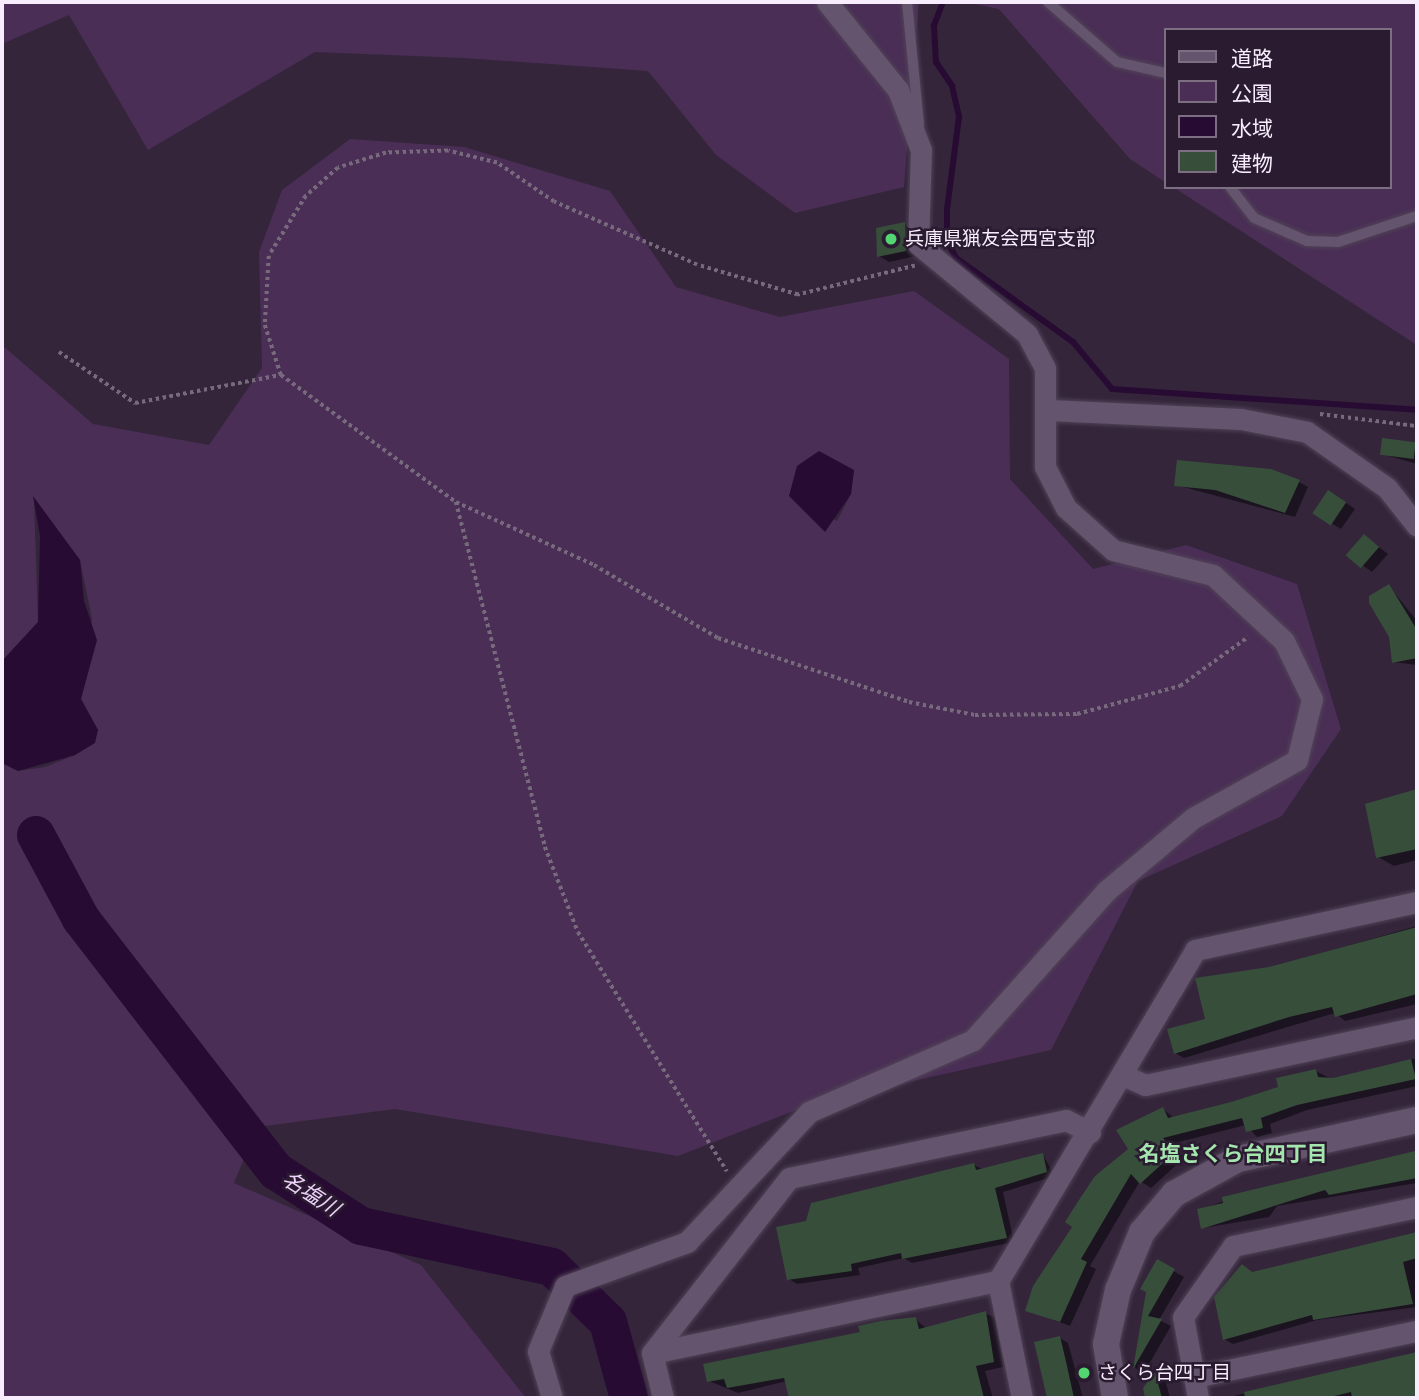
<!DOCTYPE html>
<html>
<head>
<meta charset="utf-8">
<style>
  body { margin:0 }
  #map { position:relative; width:1419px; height:1400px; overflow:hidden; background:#34253b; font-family:Montserrat,"Noto Sans JP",sans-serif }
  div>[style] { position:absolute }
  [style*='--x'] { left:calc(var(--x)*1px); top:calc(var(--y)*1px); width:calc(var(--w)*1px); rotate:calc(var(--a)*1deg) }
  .green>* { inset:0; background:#4a2e56 }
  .water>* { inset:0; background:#270b33 }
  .shadow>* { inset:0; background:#0007 }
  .stream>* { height:6px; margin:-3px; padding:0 3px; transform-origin:3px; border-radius:3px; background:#270b33 }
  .river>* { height:38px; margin:-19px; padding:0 19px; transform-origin:19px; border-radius:19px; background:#270b33 }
  .building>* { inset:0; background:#364e3a; transform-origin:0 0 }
  .path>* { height:3.5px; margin-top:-1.75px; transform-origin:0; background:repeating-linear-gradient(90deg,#776a7d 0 3.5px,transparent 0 7px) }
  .roads { filter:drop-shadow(0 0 2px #504356) drop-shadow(0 0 2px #504356) }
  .service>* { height:10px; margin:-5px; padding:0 5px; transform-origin:5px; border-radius:5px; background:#65546d }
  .minor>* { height:21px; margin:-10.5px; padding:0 10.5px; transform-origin:10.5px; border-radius:10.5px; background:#65546d }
  .tertiary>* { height:26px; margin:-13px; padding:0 13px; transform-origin:13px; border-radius:13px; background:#65546d }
  .dots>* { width:19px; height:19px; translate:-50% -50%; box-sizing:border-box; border:4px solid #2a1b30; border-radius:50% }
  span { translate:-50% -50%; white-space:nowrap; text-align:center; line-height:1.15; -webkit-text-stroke:5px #2a1b30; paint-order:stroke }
  .poi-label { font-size:19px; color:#f7edfc }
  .left { translate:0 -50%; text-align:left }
  .neighbourhood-label { font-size:21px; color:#a5e5ae; font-weight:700 }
  .water-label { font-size:21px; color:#efd2fc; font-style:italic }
  .frame { position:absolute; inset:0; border:4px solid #f7edfc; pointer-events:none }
  .legend { position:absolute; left:1164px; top:28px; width:228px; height:161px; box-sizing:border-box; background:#2a1b30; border:2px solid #7c6f82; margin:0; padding:9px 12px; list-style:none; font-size:21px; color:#f7edfc }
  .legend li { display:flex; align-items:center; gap:14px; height:35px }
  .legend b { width:35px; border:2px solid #7c6f82 }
</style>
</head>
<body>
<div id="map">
  <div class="green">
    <i style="clip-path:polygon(2px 2px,919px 2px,904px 187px,795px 213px,716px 155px,648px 71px,464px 58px,315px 52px,148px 150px,69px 15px,2px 44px)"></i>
    <i style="clip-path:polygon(966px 2px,1417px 2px,1417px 345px,1173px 187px,1389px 187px,1389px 30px,1165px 30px,1165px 182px,1130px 159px,999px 9px)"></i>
    <i style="clip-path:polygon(evenodd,350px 139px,464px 147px,610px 191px,676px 287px,780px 317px,914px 291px,1009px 359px,1010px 479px,1093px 569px,1186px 545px,1297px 584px,1341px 729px,1282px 816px,1138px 881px,1051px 1050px,814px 1103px,678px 1156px,395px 1109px,257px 1127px,234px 1183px,421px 1265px,526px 1398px,2px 1398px,2px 763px,18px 771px,45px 767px,75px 755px,98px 730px,81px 699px,92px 619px,80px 560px,34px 499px,38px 622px,2px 661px,2px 345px,93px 424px,209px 445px,262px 368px,259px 252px,282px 190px,350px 139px,854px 470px,851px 494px,837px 521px,789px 496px,795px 485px,854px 470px)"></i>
  </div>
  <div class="water">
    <i style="clip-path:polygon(819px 451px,854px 470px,851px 494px,825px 532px,789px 496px,797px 466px)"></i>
    <i style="clip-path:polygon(33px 496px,80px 560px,84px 601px,97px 640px,81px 699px,98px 730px,95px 743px,75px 755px,18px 771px,2px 763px,2px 661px,38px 622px,40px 536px)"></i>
  </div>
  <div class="shadow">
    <i style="clip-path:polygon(904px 224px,914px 230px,916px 256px,889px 262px,879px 256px,877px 229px)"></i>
    <i style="clip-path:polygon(1415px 444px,1417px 464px,1382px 454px)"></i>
    <i style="clip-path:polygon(1299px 482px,1308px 487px,1295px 517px,1176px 485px)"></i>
    <i style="clip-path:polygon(1339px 498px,1355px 509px,1341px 529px,1331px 523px)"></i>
    <i style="clip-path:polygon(1364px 536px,1388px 554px,1372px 572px,1348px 555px)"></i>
    <i style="clip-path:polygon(1389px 586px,1417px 621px,1417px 665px,1393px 662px)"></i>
    <i style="clip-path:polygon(1417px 792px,1417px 860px,1394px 866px,1378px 857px,1367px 805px)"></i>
    <i style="clip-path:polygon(1417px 926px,1417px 1004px,1345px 1021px,1335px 1013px,1184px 1058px,1175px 1053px,1270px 968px)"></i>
    <i style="clip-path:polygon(1417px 1058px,1417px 1086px,1307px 1110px,1270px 1124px,1272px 1133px,1257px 1137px,1246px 1125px,1171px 1144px,1184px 1158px,1151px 1188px,1140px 1181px,1090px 1266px,1096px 1269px,1070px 1326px,1027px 1310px,1163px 1109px,1174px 1118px,1281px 1089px,1316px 1071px,1333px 1080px)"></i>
    <i style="clip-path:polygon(1417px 1152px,1417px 1183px,1277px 1206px,1269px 1217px,1203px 1228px,1199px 1210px,1257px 1189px)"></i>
    <i style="clip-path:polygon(1043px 1155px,1055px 1176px,1003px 1192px,1014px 1242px,912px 1263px,904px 1258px,858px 1268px,860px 1275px,797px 1284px,789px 1279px,807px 1222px,974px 1165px,982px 1169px)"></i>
    <i style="clip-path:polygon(1417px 1235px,1417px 1307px,1317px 1320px,1233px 1344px,1224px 1339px,1254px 1274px)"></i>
    <i style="clip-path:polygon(1158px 1262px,1184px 1277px,1159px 1320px,1171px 1326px,1144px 1373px,1135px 1368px)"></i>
    <i style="clip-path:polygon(985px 1313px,995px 1318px,1003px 1367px,985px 1371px,993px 1398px,791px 1398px,787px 1381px,738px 1393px,709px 1381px,915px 1319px,927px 1329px)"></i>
    <i style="clip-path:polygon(1060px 1338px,1068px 1343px,1083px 1398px,1048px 1398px,1036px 1343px)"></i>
    <i style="clip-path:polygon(1417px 1353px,1417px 1398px,1225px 1398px)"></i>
    <i style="clip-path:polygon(1156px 1374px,1165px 1379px,1170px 1398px,1147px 1398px,1144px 1389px)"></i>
  </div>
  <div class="stream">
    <i style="--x:943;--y:2;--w:26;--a:111"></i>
    <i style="--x:934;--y:26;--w:36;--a:87"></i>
    <i style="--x:936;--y:62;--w:29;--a:56"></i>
    <i style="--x:952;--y:86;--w:32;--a:77"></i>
    <i style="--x:959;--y:117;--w:94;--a:97.4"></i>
    <i style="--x:947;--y:210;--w:31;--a:90"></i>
    <i style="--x:947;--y:241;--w:19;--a:62"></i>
    <i style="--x:956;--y:258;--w:144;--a:35.7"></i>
    <i style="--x:1073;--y:342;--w:61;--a:50.3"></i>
    <i style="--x:1112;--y:389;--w:306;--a:3.9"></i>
  </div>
  <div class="river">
    <i style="--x:36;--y:835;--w:95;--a:61.8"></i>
    <i style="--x:81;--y:919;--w:319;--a:52.3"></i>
    <i style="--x:276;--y:1171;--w:101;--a:32.9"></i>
    <i style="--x:361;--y:1226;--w:195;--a:12.1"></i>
    <i style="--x:552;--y:1267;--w:78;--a:44.5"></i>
    <i style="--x:608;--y:1322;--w:79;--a:74.6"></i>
  </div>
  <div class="building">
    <i style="clip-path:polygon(905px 222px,906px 251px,877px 257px,876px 228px)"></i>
    <i style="left:1382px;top:438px;width:34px;height:17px;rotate:7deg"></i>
    <i style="clip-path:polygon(1177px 460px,1271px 469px,1300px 480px,1285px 513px,1215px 490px,1174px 486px)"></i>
    <i style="left:1328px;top:490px;width:22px;height:28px;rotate:34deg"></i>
    <i style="left:1364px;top:534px;width:20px;height:28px;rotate:41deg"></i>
    <i style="clip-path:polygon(1389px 584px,1417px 630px,1417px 658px,1392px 663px,1389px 637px,1369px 603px,1369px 596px)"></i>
    <i style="clip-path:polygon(1417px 789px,1417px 849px,1376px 858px,1365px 804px)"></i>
    <i style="clip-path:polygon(1417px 927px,1417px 994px,1335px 1017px,1332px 1007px,1289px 1017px,1174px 1054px,1167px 1029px,1205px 1019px,1195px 978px,1269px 967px)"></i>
    <i style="clip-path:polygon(1411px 1059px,1416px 1079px,1297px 1105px,1261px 1118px,1263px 1128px,1246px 1132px,1242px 1118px,1163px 1138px,1175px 1152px,1140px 1184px,1131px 1174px,1081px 1259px,1087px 1262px,1060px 1322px,1025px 1311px,1033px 1286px,1072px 1227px,1065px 1222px,1077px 1203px,1095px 1176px,1128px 1149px,1116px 1130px,1163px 1107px,1168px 1118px,1231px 1102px,1278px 1087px,1276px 1078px,1316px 1069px,1318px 1077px,1333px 1078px)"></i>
    <i style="clip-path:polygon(1415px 1151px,1417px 1178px,1329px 1195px,1325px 1190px,1201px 1229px,1197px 1209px,1223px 1203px,1222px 1197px)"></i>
    <i style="clip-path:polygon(1043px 1153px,1047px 1172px,995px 1188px,1007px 1238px,902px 1259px,901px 1253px,851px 1264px,852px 1271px,787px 1280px,776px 1227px,806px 1221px,811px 1203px,974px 1163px,976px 1170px)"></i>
    <i style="clip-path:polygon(1417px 1232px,1417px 1258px,1403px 1262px,1413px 1304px,1313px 1320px,1312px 1315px,1223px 1340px,1214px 1297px,1242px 1264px,1252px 1272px)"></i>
    <i style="clip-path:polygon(1157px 1259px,1175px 1269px,1148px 1316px,1162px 1319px,1133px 1369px,1146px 1292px,1140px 1289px)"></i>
    <i style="clip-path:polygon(986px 1311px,994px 1362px,976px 1366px,984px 1398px,789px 1398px,784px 1378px,727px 1388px,724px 1379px,707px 1382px,703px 1364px,860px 1332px,858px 1326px,880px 1321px,916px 1317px,919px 1329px)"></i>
    <i style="clip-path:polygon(1060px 1336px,1067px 1366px,1074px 1398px,1047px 1398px,1034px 1342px)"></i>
    <i style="clip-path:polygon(1417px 1352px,1417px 1398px,1352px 1398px,1351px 1392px,1326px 1398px,1245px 1398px,1244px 1392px)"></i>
    <i style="clip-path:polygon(1155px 1372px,1162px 1398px,1145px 1398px,1143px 1388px)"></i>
  </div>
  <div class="path">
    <i style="--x:915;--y:266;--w:121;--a:166.1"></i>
    <i style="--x:798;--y:295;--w:105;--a:-163.5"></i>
    <i style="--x:697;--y:265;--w:156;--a:-156.2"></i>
    <i style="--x:554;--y:202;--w:69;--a:-145.6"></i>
    <i style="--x:497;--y:163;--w:50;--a:-166.2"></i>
    <i style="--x:448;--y:151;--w:62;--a:178.2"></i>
    <i style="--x:386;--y:153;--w:50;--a:162.6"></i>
    <i style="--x:338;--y:168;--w:43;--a:138.8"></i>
    <i style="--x:306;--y:196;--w:70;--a:121.7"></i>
    <i style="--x:269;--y:256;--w:69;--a:93.3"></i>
    <i style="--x:265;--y:325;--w:52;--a:72.3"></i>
    <i style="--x:281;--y:375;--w:216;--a:36"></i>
    <i style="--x:456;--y:502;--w:152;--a:24.5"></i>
    <i style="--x:594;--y:565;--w:144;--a:30.5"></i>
    <i style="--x:718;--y:638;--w:201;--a:18.5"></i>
    <i style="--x:909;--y:702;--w:67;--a:11.1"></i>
    <i style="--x:975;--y:715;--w:102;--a:-0.6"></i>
    <i style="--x:1077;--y:714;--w:107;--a:-15.2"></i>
    <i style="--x:1180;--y:686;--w:84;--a:-35.8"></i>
    <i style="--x:59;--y:352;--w:92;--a:33.9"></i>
    <i style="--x:135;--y:403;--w:149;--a:-10.9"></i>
    <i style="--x:1320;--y:414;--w:98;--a:7.1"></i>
    <i style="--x:456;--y:502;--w:356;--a:75.5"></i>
    <i style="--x:545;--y:847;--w:91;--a:68.8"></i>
    <i style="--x:578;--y:932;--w:282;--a:58.1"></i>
  </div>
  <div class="roads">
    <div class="service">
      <i style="--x:907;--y:2;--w:123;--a:84.4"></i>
      <i style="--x:1048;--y:2;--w:91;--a:41"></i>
      <i style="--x:1117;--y:62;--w:49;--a:12.9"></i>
      <i style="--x:1230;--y:187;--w:39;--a:52"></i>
      <i style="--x:1254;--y:218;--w:58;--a:23.5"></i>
      <i style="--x:1307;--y:241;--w:31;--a:2"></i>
      <i style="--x:1338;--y:242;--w:83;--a:-18.2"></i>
    </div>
    <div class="minor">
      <i style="--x:1049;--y:410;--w:192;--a:2.7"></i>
      <i style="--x:1241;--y:419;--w:67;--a:11.1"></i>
      <i style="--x:1307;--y:432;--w:98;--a:35"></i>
      <i style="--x:1387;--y:488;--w:48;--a:51.7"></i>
      <i style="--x:1125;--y:1076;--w:22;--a:24"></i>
      <i style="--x:1145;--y:1085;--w:278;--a:-12"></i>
      <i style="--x:652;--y:1353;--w:353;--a:-11.8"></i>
      <i style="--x:1194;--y:1377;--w:228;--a:-11.7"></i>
      <i style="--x:552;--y:1398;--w:49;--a:-106.6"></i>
      <i style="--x:538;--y:1351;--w:70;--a:-67.4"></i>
      <i style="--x:565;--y:1286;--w:130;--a:-19.8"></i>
      <i style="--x:687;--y:1242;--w:178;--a:-46.8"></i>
      <i style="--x:809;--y:1112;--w:179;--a:-23.7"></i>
      <i style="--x:973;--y:1040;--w:200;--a:-48.2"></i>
      <i style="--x:1106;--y:891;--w:114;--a:-40"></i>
      <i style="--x:1193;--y:818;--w:119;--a:-29.1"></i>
      <i style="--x:1297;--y:760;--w:63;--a:-76.2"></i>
      <i style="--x:1312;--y:699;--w:64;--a:-115.8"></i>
      <i style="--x:1284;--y:641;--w:97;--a:-137.1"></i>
      <i style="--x:1213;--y:575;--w:103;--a:-166"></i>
      <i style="--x:1113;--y:550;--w:63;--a:-138.2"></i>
      <i style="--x:1066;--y:508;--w:46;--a:-117.1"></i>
      <i style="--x:1045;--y:467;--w:99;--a:-90"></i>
      <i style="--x:1045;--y:368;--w:38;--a:-118"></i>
      <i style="--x:1027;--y:334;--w:141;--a:-140.5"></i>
      <i style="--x:918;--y:244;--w:94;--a:-88.2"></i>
      <i style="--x:921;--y:150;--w:64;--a:-111"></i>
      <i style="--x:898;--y:90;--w:113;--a:-128.9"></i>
      <i style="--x:663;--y:1398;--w:46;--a:-103.7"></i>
      <i style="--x:652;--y:1353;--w:222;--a:-51.9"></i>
      <i style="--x:789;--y:1178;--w:283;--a:-11.8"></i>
      <i style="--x:1066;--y:1120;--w:27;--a:27"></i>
      <i style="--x:1022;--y:1398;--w:119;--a:-101.6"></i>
      <i style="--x:998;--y:1281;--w:385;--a:-59.2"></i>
      <i style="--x:1195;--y:950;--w:227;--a:-12.2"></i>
      <i style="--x:1198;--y:1398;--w:82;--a:-100.5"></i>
      <i style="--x:1183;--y:1317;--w:87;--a:-54.8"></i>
      <i style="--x:1233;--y:1246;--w:188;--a:-12"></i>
    </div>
    <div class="tertiary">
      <i style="--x:1115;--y:1398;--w:55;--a:-99.5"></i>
      <i style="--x:1106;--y:1344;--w:55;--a:-77.5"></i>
      <i style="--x:1118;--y:1290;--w:63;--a:-67.5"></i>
      <i style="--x:1142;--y:1232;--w:50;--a:-49.9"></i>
      <i style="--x:1174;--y:1194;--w:73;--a:-28.7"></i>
      <i style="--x:1238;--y:1159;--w:183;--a:-12.3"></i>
    </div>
  </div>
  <div class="dots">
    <i style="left:891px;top:239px;background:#53d672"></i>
    <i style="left:1084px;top:1373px;background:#53d672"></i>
  </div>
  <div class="poi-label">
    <span class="left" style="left:905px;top:239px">兵庫県猟友会西宮支部</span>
    <span class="left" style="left:1098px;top:1373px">さくら台四丁目</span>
  </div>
  <div class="neighbourhood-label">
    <span style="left:1233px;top:1154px">名塩さくら台四丁目</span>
  </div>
  <div class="water-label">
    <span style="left:311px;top:1194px;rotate:33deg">名塩川</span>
  </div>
  <div class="frame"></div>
  <ul class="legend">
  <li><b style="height:9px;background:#65546d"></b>道路</li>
  <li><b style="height:19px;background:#4a2e56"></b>公園</li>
  <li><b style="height:19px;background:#270b33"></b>水域</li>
  <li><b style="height:19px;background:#364e3a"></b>建物</li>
  </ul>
</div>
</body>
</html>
